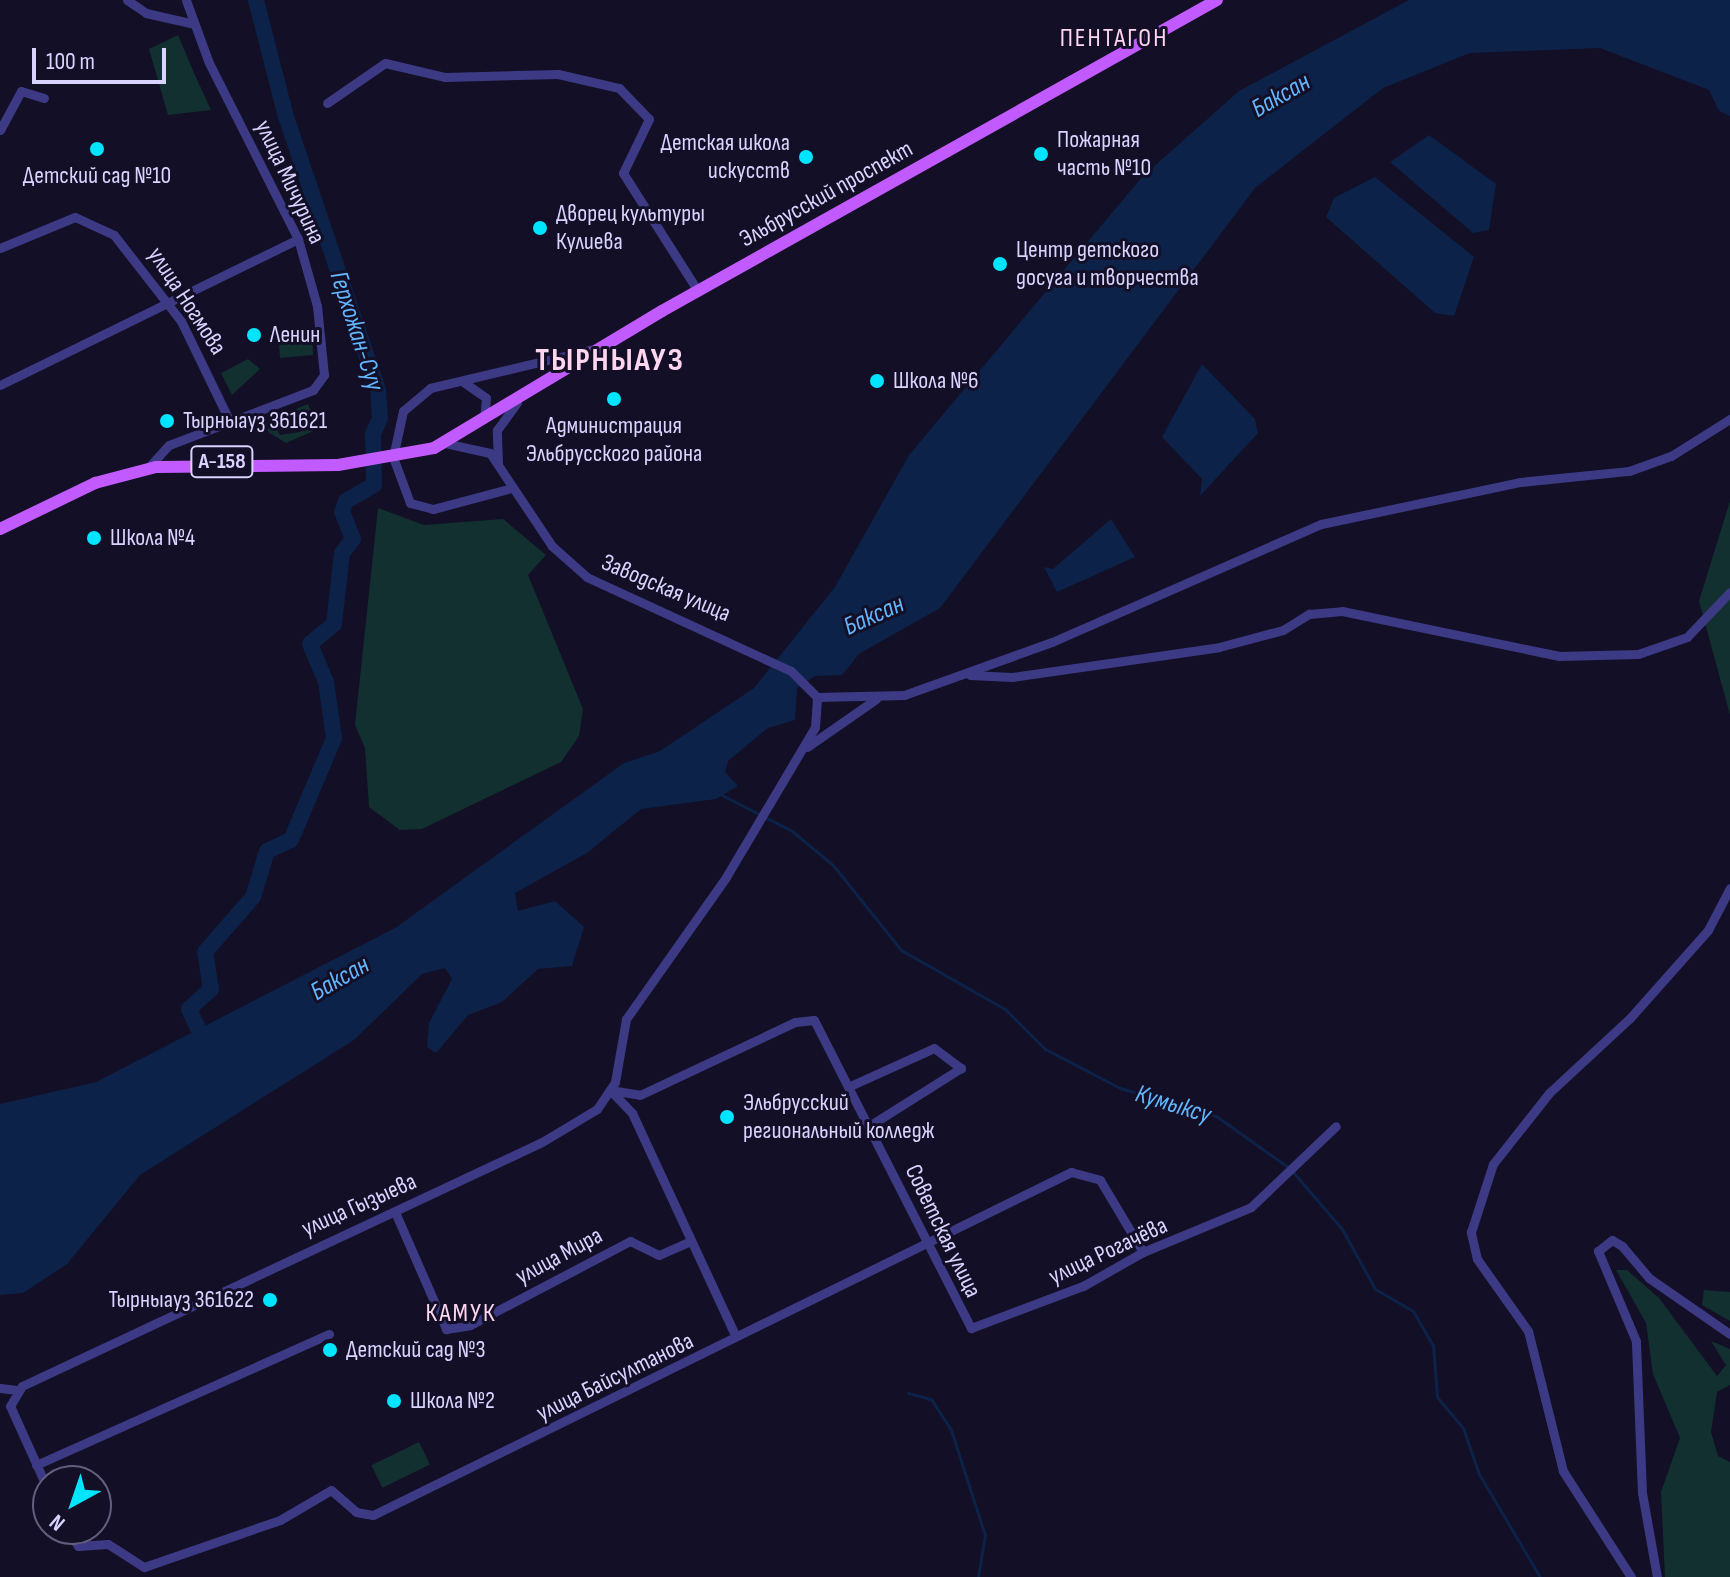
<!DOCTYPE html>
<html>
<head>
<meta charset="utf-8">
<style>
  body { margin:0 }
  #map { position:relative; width:1730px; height:1577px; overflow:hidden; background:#130f26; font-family:"Sofia Sans Condensed",sans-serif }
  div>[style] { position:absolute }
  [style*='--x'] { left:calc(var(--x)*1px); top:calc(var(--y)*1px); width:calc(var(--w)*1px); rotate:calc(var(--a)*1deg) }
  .green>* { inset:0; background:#12302f; transform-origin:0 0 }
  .water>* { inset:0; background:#0c2248 }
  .stream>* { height:3px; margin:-1.5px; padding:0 1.5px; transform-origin:1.5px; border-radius:1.5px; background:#0c2248 }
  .river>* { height:16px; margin:-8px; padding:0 8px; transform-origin:8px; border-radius:8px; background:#0c2248 }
  .minor>* { height:9px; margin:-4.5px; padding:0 4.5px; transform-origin:4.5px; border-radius:4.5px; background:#3d3a85 }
  .major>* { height:12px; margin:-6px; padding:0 6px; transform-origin:6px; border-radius:6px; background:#c25bff }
  .dots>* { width:22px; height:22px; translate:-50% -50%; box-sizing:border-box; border:4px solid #130f26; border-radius:50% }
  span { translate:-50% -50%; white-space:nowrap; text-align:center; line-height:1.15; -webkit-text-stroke:6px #130f26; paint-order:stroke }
  .shield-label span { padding:2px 6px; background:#130f26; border:2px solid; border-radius:6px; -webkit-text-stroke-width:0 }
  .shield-label { font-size:22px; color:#d9d4ff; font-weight:700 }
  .poi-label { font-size:24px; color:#d9d4ff }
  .left { translate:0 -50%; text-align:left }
  .right { translate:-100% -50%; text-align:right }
  .street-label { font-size:24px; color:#d9d4ff }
  .neighbourhood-label { font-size:26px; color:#ffd6f0; letter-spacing:2px }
  .water-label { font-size:26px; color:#62b6ff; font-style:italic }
  .district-label { font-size:32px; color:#ffd6f0; font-weight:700; letter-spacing:2px }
  .north { position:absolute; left:32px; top:1465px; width:80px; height:80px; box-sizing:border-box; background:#130f26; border:2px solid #625e7d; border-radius:50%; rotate:220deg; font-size:22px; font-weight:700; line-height:32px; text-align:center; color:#d9d4ff }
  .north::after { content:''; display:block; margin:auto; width:28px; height:36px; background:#00e5ff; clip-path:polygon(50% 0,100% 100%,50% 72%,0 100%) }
  .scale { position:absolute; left:32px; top:48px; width:134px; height:36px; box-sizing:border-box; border:4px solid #d9d4ff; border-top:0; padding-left:10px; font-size:24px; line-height:28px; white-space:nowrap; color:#d9d4ff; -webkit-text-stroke:6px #130f26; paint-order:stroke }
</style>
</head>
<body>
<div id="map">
  <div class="green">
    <i style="clip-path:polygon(178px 35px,194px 73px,211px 110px,168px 115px,149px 49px)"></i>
    <i style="clip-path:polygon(312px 328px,313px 355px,280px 358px,279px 344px)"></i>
    <i style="clip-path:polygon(248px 359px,260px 369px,232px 395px,221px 373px)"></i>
    <i style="clip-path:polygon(308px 404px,318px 429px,286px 443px,268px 432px,268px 422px,287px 414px,290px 420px,276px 427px,280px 435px,300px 432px,309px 422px,291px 411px)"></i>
    <i style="clip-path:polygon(1730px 501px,1730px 715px,1699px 601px)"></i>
    <i style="clip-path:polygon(378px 508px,424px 525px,503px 519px,546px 555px,528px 575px,583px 709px,579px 736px,561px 762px,422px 829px,400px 830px,369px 807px,365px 748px,355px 725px)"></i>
    <i style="clip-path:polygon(1616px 1270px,1627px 1270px,1659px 1298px,1717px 1376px,1726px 1365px,1711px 1341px,1730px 1349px,1730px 1385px,1717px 1392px,1711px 1432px,1718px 1456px,1730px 1462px,1730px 1577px,1665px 1577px,1661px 1492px,1680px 1438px,1653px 1374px,1646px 1323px)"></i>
    <i style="clip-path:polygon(1704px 1290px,1730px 1292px,1730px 1321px,1702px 1305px)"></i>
    <i style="left:419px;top:1442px;width:25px;height:53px;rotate:64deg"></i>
  </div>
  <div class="water">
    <i style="clip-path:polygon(1409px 0,1730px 0,1730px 116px,1719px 111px,1709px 90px,1600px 48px,1470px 53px,1383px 88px,1255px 188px,940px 608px,859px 654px,842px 675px,815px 676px,797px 688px,795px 720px,768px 728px,728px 761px,725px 772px,738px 786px,716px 799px,641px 809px,587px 853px,515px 893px,518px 911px,555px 901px,584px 927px,572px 966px,538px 969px,502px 1002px,468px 1015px,436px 1053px,427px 1047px,429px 1023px,452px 979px,445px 968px,422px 974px,354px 1040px,140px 1175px,67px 1264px,23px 1293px,0 1295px,0 1104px,96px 1082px,395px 928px,624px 763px,660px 751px,754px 688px,835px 587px,909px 455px,1142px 177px,1239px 91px)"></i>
    <i style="clip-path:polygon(1429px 135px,1496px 184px,1489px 230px,1473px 233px,1390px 162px)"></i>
    <i style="clip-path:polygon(1375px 177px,1474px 257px,1454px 316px,1435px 313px,1326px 217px,1334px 198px)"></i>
    <i style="clip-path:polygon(1202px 364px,1255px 419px,1258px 433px,1200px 496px,1202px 479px,1162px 437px)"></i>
    <i style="clip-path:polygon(1111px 519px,1135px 557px,1057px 592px,1044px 567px,1053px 569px)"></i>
  </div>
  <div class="stream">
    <i style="--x:718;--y:793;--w:83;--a:27.2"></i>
    <i style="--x:792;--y:831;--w:53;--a:39.7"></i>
    <i style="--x:833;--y:865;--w:109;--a:51.3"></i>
    <i style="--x:901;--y:950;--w:120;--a:29.6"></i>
    <i style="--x:1005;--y:1009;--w:57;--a:45"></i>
    <i style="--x:1045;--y:1049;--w:85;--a:27.5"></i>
    <i style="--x:1120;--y:1088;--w:100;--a:16.3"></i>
    <i style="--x:1216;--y:1116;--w:88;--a:35.3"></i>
    <i style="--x:1293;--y:1172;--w:75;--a:49.3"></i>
    <i style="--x:1342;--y:1229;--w:68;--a:61.2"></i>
    <i style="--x:1375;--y:1289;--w:44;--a:30.1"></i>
    <i style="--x:1413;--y:1311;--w:39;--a:60"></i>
    <i style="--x:1433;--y:1345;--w:52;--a:85.6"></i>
    <i style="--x:1437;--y:1397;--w:40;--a:50"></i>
    <i style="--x:1463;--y:1428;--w:49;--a:70.8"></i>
    <i style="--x:1479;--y:1474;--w:120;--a:59.4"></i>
    <i style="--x:908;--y:1393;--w:24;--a:15"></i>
    <i style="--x:931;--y:1399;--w:37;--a:57"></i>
    <i style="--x:951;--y:1430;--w:110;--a:72.1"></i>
    <i style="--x:985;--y:1535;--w:43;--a:99.5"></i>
  </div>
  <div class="river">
    <i style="--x:208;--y:1050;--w:45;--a:-114.9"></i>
    <i style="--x:189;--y:1009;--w:30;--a:-42"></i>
    <i style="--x:211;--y:989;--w:37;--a:-99"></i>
    <i style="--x:205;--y:952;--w:73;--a:-48.9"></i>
    <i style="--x:253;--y:897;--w:48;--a:-73.1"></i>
    <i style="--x:267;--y:851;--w:26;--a:-25"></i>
    <i style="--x:291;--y:840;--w:111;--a:-67.1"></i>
    <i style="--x:334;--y:738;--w:57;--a:-98.1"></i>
    <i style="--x:326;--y:682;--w:41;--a:-112.8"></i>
    <i style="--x:310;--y:644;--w:31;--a:-40"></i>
    <i style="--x:334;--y:624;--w:71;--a:-83.6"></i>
    <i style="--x:342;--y:553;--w:18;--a:-52"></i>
    <i style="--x:353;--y:539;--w:29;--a:-112"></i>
    <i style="--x:342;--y:512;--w:12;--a:-70"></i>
    <i style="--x:346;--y:501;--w:32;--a:-30"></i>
    <i style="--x:374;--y:485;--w:51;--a:-91.1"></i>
    <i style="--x:373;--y:434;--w:17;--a:-66"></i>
    <i style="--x:380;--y:418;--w:28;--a:-94"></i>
    <i style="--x:378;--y:390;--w:288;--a:-108.6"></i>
    <i style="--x:286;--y:117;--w:121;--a:-104.4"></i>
  </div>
  <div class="minor">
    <i style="--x:127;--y:0;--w:23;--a:34"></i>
    <i style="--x:146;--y:13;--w:49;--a:12.9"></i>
    <i style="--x:327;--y:103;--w:70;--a:-34.6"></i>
    <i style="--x:385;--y:63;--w:62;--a:13.1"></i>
    <i style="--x:445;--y:77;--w:113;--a:-1.5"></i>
    <i style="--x:558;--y:74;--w:63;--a:12.9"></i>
    <i style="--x:619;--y:88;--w:43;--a:45.9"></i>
    <i style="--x:649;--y:119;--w:60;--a:115.7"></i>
    <i style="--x:623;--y:173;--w:140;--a:57.6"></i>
    <i style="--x:0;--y:130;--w:44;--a:-61.7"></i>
    <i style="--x:21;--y:91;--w:24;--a:17"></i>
    <i style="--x:0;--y:248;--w:81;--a:-22.5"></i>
    <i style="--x:75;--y:217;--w:43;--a:24.8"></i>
    <i style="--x:114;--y:235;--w:109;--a:52.1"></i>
    <i style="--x:181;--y:321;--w:112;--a:64.1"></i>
    <i style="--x:462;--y:381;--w:29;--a:35"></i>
    <i style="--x:486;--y:398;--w:21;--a:95"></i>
    <i style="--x:0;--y:385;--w:332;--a:-26.1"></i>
    <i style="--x:498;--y:464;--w:34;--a:-92"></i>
    <i style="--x:497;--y:430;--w:34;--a:-54"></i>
    <i style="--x:148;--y:468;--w:31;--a:-48"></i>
    <i style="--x:169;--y:445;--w:154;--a:-20.9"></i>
    <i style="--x:313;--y:390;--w:19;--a:-54"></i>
    <i style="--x:324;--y:375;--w:69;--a:-95.8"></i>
    <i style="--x:317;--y:306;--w:70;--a:-105.8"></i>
    <i style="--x:298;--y:239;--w:197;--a:-116.8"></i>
    <i style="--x:209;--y:63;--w:67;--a:-110.1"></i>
    <i style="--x:512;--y:488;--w:82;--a:165.1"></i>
    <i style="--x:433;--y:509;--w:24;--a:-165"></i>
    <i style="--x:410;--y:503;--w:49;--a:-110.3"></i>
    <i style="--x:393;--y:457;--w:47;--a:-77.7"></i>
    <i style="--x:403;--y:411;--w:35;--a:-40"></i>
    <i style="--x:430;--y:388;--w:173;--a:-13.4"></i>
    <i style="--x:970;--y:675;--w:42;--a:2.7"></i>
    <i style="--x:1012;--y:677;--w:209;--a:-8.2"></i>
    <i style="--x:1219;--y:647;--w:66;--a:-14.9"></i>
    <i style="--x:1283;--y:630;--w:31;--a:-32"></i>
    <i style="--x:1309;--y:614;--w:33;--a:-5"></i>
    <i style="--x:1342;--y:611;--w:222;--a:11.7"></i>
    <i style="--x:1559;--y:656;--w:79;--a:-1.5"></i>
    <i style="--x:1638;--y:654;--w:52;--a:-19.1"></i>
    <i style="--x:1687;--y:637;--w:62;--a:-46.3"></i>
    <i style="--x:817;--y:697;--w:87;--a:-1.3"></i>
    <i style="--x:904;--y:695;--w:157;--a:-19.7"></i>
    <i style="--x:1052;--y:642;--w:294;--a:-23.7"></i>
    <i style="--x:1321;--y:524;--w:203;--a:-11.9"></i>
    <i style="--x:1520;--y:482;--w:110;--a:-5.8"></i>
    <i style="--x:1629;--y:471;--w:45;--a:-19.7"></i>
    <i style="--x:1671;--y:456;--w:70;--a:-32.1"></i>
    <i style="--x:807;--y:747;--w:84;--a:-34.8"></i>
    <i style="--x:850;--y:1086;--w:92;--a:-24.3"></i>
    <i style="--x:934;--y:1048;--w:34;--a:37"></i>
    <i style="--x:961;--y:1068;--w:109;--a:147.8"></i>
    <i style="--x:610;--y:1090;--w:30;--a:9"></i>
    <i style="--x:640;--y:1095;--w:171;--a:-25.2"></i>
    <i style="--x:795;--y:1022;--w:19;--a:-6"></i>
    <i style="--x:814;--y:1020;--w:346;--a:63"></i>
    <i style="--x:971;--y:1328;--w:120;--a:-20.6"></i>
    <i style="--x:1083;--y:1286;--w:69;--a:-29.5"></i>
    <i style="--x:1143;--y:1252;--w:117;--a:-22.6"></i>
    <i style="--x:1251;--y:1207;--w:117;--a:-43.6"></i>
    <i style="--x:610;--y:1090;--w:32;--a:46"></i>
    <i style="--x:632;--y:1113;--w:242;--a:65.1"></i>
    <i style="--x:395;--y:1212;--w:128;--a:66.4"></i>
    <i style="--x:446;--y:1329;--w:24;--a:-9"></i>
    <i style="--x:470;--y:1325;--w:181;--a:-27.7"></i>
    <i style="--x:630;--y:1241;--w:32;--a:26"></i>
    <i style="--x:659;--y:1255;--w:35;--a:-24"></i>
    <i style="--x:0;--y:1388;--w:17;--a:7"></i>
    <i style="--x:36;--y:1465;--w:321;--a:-24.1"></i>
    <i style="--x:48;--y:1490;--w:92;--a:-114.3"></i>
    <i style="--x:10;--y:1406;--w:23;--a:-59"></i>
    <i style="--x:22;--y:1386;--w:574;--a:-25.14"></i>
    <i style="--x:542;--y:1142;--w:64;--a:-31"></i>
    <i style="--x:597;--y:1109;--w:32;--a:-56"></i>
    <i style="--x:615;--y:1082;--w:64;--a:-80.1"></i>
    <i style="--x:626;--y:1019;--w:174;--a:-54.8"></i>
    <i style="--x:726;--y:877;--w:174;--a:-59.3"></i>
    <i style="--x:815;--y:727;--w:30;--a:-86"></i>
    <i style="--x:817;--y:697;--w:37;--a:-135"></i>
    <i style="--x:791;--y:671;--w:225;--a:-155.3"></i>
    <i style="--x:587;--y:577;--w:47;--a:-138.5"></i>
    <i style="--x:552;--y:546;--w:112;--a:-123.7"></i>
    <i style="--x:490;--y:453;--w:46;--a:-167.5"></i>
    <i style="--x:67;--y:1529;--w:20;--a:57"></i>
    <i style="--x:78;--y:1546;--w:30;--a:-4"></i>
    <i style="--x:108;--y:1544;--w:43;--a:32.6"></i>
    <i style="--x:144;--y:1567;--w:144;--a:-19.1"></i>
    <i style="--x:280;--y:1520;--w:59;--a:-30.5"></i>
    <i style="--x:331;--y:1490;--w:33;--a:41"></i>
    <i style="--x:356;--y:1512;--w:17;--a:10"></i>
    <i style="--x:373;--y:1515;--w:778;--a:-26.17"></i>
    <i style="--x:1071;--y:1172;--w:30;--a:15"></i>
    <i style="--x:1100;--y:1180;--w:84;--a:59.2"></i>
    <i style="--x:1631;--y:1577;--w:126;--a:-122.7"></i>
    <i style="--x:1563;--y:1471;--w:144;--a:-104"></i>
    <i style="--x:1528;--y:1331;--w:88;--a:-125.3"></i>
    <i style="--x:1477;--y:1259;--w:28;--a:-103"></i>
    <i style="--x:1471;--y:1232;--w:71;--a:-72.1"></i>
    <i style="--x:1493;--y:1164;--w:90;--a:-51.7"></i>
    <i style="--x:1549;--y:1093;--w:110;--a:-42.8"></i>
    <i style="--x:1630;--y:1018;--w:118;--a:-48.4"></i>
    <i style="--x:1708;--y:930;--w:47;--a:-62.4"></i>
    <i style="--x:1657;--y:1577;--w:85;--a:-100.1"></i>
    <i style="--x:1642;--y:1493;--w:152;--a:-92.3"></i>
    <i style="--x:1636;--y:1341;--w:98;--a:-112.9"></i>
    <i style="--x:1598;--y:1251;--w:18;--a:-38"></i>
    <i style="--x:1612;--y:1240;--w:12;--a:31"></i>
    <i style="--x:1622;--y:1246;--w:42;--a:49.8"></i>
    <i style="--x:1649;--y:1278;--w:98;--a:34.7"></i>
  </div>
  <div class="major">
    <i style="--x:0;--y:529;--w:106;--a:-25.8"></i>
    <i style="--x:95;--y:483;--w:63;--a:-14.7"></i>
    <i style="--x:156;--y:467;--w:182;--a:-0.6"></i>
    <i style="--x:338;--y:465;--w:97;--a:-10"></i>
    <i style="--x:434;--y:448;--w:266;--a:-31"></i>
    <i style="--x:662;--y:311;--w:636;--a:-29.26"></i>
  </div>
  <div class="dots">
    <i style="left:97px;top:149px;background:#00e5ff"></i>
    <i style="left:1041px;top:154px;background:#00e5ff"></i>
    <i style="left:806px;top:157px;background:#00e5ff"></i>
    <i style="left:540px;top:228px;background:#00e5ff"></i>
    <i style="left:1000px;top:264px;background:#00e5ff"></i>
    <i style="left:254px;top:335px;background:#00e5ff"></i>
    <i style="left:877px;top:381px;background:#00e5ff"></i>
    <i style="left:614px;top:399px;background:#00e5ff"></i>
    <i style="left:167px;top:421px;background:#00e5ff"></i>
    <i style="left:94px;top:538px;background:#00e5ff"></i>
    <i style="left:727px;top:1117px;background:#00e5ff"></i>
    <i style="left:270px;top:1300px;background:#00e5ff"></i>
    <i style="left:330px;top:1350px;background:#00e5ff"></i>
    <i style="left:394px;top:1401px;background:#00e5ff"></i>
  </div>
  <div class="shield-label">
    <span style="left:222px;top:462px">А-158</span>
  </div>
  <div class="poi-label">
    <span class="left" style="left:1057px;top:154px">Пожарная<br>часть №10</span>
    <span class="right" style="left:790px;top:157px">Детская школа<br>искусств</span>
    <span style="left:97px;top:176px">Детский сад №10</span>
    <span class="left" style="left:556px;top:228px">Дворец культуры<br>Кулиева</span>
    <span class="left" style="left:1016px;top:264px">Центр детского<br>досуга и творчества</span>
    <span class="left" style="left:270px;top:335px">Ленин</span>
    <span class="left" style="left:893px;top:381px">Школа №6</span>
    <span class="left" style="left:183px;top:421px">Тырныауз 361621</span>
    <span style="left:614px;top:440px">Администрация<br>Эльбрусского района</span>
    <span class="left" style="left:110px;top:538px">Школа №4</span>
    <span class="left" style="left:743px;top:1117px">Эльбрусский<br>региональный колледж</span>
    <span class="right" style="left:254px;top:1300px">Тырныауз 361622</span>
    <span class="left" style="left:346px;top:1350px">Детский сад №3</span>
    <span class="left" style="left:410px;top:1401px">Школа №2</span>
  </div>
  <div class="street-label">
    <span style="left:290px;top:182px;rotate:65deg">улица Мичурина</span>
    <span style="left:826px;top:194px;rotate:-29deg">Эльбрусский проспект</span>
    <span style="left:187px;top:301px;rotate:57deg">улица Ногмова</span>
    <span style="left:666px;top:588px;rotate:23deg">Заводская улица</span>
    <span style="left:359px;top:1205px;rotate:-24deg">улица Гызыева</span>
    <span style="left:943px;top:1231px;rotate:64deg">Советская улица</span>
    <span style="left:1108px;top:1251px;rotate:-25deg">улица Рогачёва</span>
    <span style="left:559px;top:1256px;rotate:-28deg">улица Мира</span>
    <span style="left:615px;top:1377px;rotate:-26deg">улица Байсултанова</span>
  </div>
  <div class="neighbourhood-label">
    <span style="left:1114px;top:39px">ПЕНТАГОН</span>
    <span style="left:461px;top:1314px">КАМУК</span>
  </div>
  <div class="water-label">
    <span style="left:1281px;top:96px;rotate:-30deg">Баксан</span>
    <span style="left:356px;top:331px;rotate:72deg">Герхожан-Суу</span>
    <span style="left:874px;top:616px;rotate:-24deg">Баксан</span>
    <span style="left:340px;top:979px;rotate:-30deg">Баксан</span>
    <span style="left:1173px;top:1105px;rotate:17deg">Кумыксу</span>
  </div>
  <div class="district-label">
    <span style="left:610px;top:361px">ТЫРНЫАУЗ</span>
  </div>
  <div class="north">N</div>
  <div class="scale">100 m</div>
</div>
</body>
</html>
